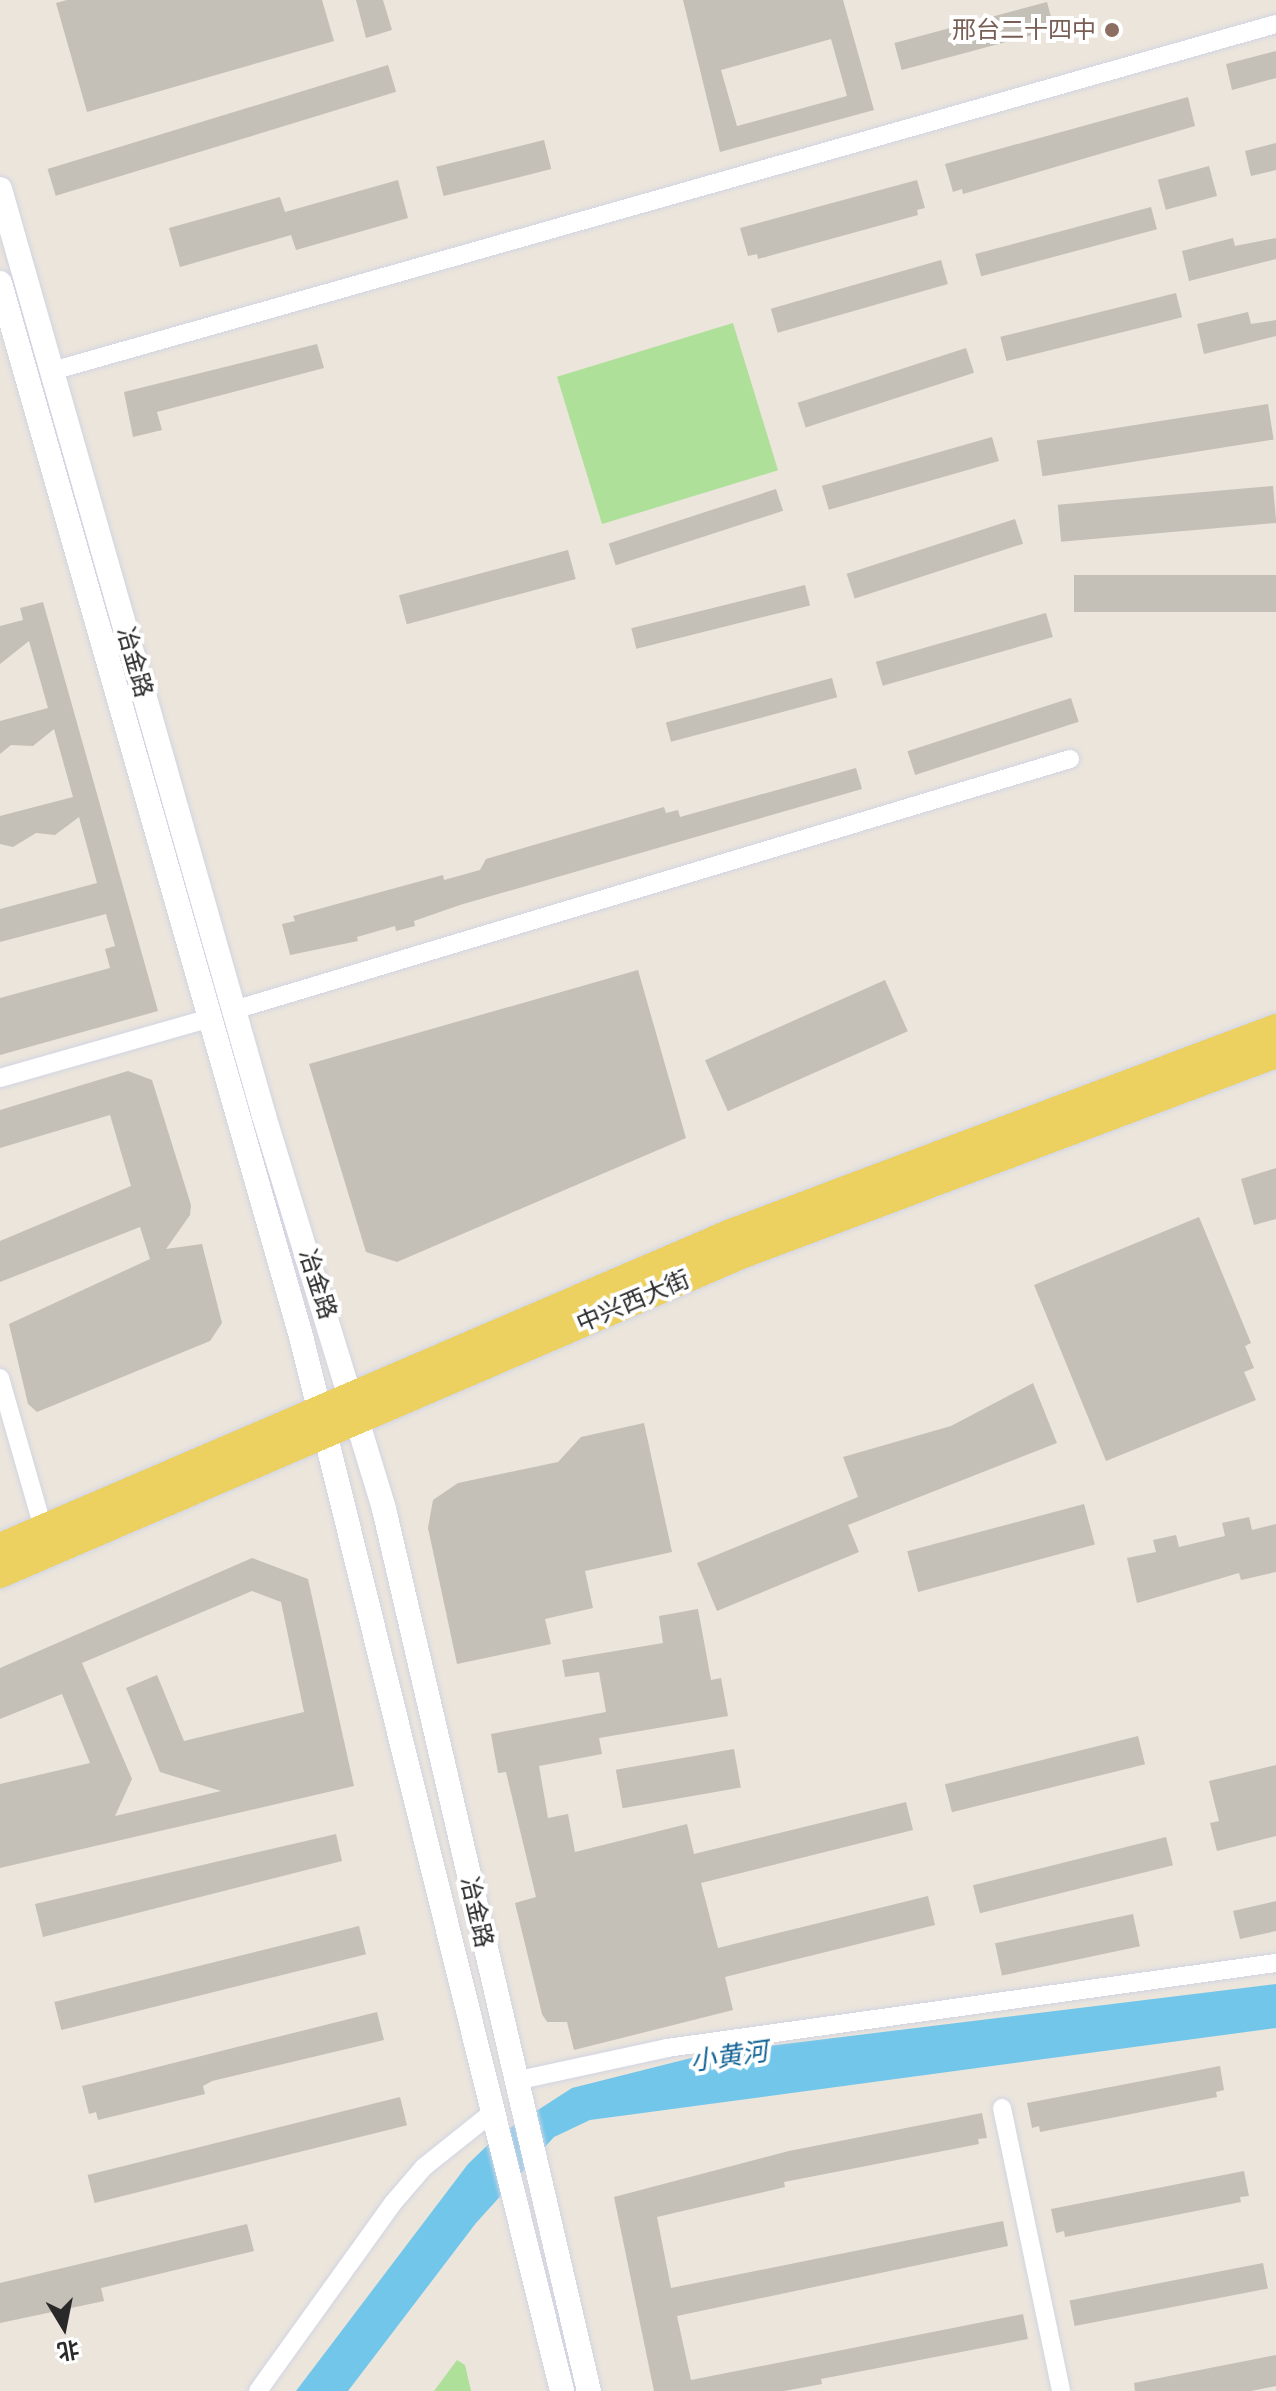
<!DOCTYPE html>
<html>
<head>
<meta charset="utf-8">
<style>
  body { margin:0 }
  #map { position:relative; width:1276px; height:2391px; overflow:hidden; background:#ebe5dc; font-family:Jost,"Noto Sans SC",sans-serif }
  div>[style] { position:absolute }
  [style*='--x'] { left:calc(var(--x)*1px); top:calc(var(--y)*1px); width:calc(var(--w)*1px); rotate:calc(var(--a)*1deg) }
  .green>* { inset:0; background:#afe09a; transform-origin:0 0 }
  .water>* { inset:0; background:#72c6ea }
  .building>* { inset:0; background:#c4bfb7; transform-origin:0 0 }
  .roads { filter:drop-shadow(0 0 2px #d1d4e2) drop-shadow(0 0 2px #d1d4e2) }
  .street>* { height:18px; margin:-9px; padding:0 9px; transform-origin:9px; border-radius:9px; background:#fff }
  .secondary>* { height:24px; margin:-12px; padding:0 12px; transform-origin:12px; border-radius:12px; background:#fff }
  .primary>* { height:28px; margin:-14px; padding:0 14px; transform-origin:14px; border-radius:14px; background:#ecd060 }
  .dots>* { width:22px; height:22px; translate:-50% -50%; box-sizing:border-box; border:4px solid #fff; border-radius:50% }
  span { translate:-50% -50%; white-space:nowrap; text-align:center; line-height:1.15; -webkit-text-stroke:8px #fff; paint-order:stroke }
  .education-label { font-size:24px; color:#785e54 }
  .right { translate:-100% -50%; text-align:right }
  .street-label { font-size:24px; color:#292929 }
  .water-label { font-size:26px; color:#126395; font-style:italic }
  .north { position:absolute; left:24px; top:2287px; width:80px; height:80px; -webkit-text-stroke:6px #fff; paint-order:stroke; rotate:170deg; font-size:22px; font-weight:700; line-height:32px; text-align:center; color:#292929 }
  .north::after { content:''; display:block; margin:auto; width:28px; height:36px; background:#292929; clip-path:polygon(50% 0,100% 100%,50% 72%,0 100%) }
</style>
</head>
<body>
<div id="map">
  <div class="green">
    <i style="left:733px;top:323px;width:154px;height:184px;rotate:73deg"></i>
    <i style="clip-path:polygon(457px 2360px,465px 2365px,471px 2391px,434px 2391px)"></i>
  </div>
  <div class="water">
    <i style="clip-path:polygon(1276px 1984px,1276px 2028px,590px 2120px,554px 2137px,476px 2223px,348px 2391px,296px 2391px,468px 2164px,496px 2137px,572px 2088px,711px 2053px)"></i>
  </div>
  <div class="building">
    <i style="clip-path:polygon(67px 0,322px 0,334px 41px,87px 112px,56px 3px)"></i>
    <i style="clip-path:polygon(356px 0,383px 0,392px 30px,366px 38px)"></i>
    <i style="clip-path:polygon(evenodd,683px 0,843px 0,874px 110px,720px 152px,683px 0,831px 39px,847px 96px,737px 126px,721px 70px,831px 39px)"></i>
    <i style="left:1047px;top:2px;width:28px;height:158px;rotate:75deg"></i>
    <i style="clip-path:polygon(1276px 51px,1276px 78px,1232px 90px,1226px 64px)"></i>
    <i style="left:388px;top:65px;width:28px;height:356px;rotate:73deg"></i>
    <i style="clip-path:polygon(1188px 97px,1195px 126px,963px 194px,962px 189px,953px 192px,945px 164px)"></i>
    <i style="left:544px;top:140px;width:30px;height:111px;rotate:76deg"></i>
    <i style="clip-path:polygon(1276px 143px,1276px 170px,1251px 176px,1245px 151px)"></i>
    <i style="left:1209px;top:166px;width:31px;height:53px;rotate:75deg"></i>
    <i style="clip-path:polygon(398px 180px,408px 218px,296px 250px,291px 235px,180px 267px,169px 228px,280px 197px,285px 212px)"></i>
    <i style="clip-path:polygon(917px 180px,925px 208px,917px 210px,918px 215px,758px 259px,757px 254px,748px 256px,740px 228px)"></i>
    <i style="left:1151px;top:207px;width:23px;height:182px;rotate:75deg"></i>
    <i style="clip-path:polygon(1233px 238px,1235px 246px,1276px 238px,1276px 259px,1189px 281px,1182px 251px)"></i>
    <i style="left:941px;top:260px;width:25px;height:177px;rotate:74deg"></i>
    <i style="left:1176px;top:293px;width:25px;height:181px;rotate:76deg"></i>
    <i style="clip-path:polygon(1248px 312px,1251px 324px,1276px 320px,1276px 336px,1204px 354px,1197px 324px)"></i>
    <i style="clip-path:polygon(317px 344px,324px 368px,157px 412px,162px 430px,133px 437px,124px 392px)"></i>
    <i style="left:966px;top:348px;width:26px;height:177px;rotate:72deg"></i>
    <i style="left:1268px;top:404px;width:36px;height:234px;rotate:81deg"></i>
    <i style="left:992px;top:437px;width:25px;height:177px;rotate:74deg"></i>
    <i style="left:1273px;top:486px;width:37px;height:216px;rotate:85deg"></i>
    <i style="left:776px;top:489px;width:23px;height:176px;rotate:72deg"></i>
    <i style="left:1015px;top:519px;width:26px;height:177px;rotate:72deg"></i>
    <i style="left:568px;top:550px;width:30px;height:175px;rotate:75deg"></i>
    <i style="left:1276px;top:575px;width:37px;height:202px;rotate:90deg"></i>
    <i style="left:805px;top:585px;width:21px;height:179px;rotate:76deg"></i>
    <i style="clip-path:polygon(43px 602px,158px 1011px,0 1055px,0 998px,110px 968px,105px 949px,115px 946px,106px 914px,0 942px,0 909px,97px 883px,79px 817px,55px 835px,36px 833px,13px 847px,0 844px,0 816px,73px 797px,54px 729px,33px 746px,11px 745px,0 754px,0 721px,48px 708px,29px 641px,0 664px,0 626px,23px 620px,20px 608px)"></i>
    <i style="left:1046px;top:613px;width:25px;height:177px;rotate:74deg"></i>
    <i style="left:832px;top:678px;width:20px;height:172px;rotate:75deg"></i>
    <i style="left:1071px;top:698px;width:25px;height:172px;rotate:72deg"></i>
    <i style="clip-path:polygon(856px 768px,862px 789px,460px 905px,414px 921px,415px 926px,396px 931px,395px 926px,357px 937px,358px 941px,290px 955px,282px 924px,295px 921px,293px 916px,443px 875px,444px 880px,480px 870px,486px 859px,664px 807px,666px 813px,678px 810px,680px 817px)"></i>
    <i style="clip-path:polygon(638px 970px,686px 1138px,397px 1262px,366px 1252px,309px 1064px)"></i>
    <i style="left:885px;top:980px;width:56px;height:197px;rotate:66deg"></i>
    <i style="clip-path:polygon(128px 1071px,152px 1080px,191px 1205px,190px 1215px,166px 1249px,202px 1244px,222px 1323px,210px 1341px,37px 1412px,28px 1404px,9px 1324px,150px 1259px,140px 1227px,0 1282px,0 1241px,131px 1186px,110px 1115px,0 1148px,0 1110px)"></i>
    <i style="clip-path:polygon(1276px 1168px,1276px 1219px,1254px 1225px,1241px 1179px)"></i>
    <i style="clip-path:polygon(1199px 1217px,1251px 1343px,1245px 1346px,1254px 1368px,1244px 1372px,1256px 1400px,1106px 1461px,1034px 1285px)"></i>
    <i style="clip-path:polygon(1033px 1383px,1057px 1443px,848px 1525px,859px 1552px,717px 1611px,697px 1563px,858px 1497px,843px 1457px,951px 1426px)"></i>
    <i style="clip-path:polygon(644px 1423px,672px 1552px,585px 1571px,593px 1608px,545px 1619px,551px 1644px,457px 1664px,428px 1528px,433px 1500px,458px 1483px,558px 1462px,581px 1437px)"></i>
    <i style="left:1084px;top:1504px;width:42px;height:183px;rotate:75deg"></i>
    <i style="clip-path:polygon(1249px 1517px,1252px 1530px,1276px 1524px,1276px 1572px,1241px 1580px,1239px 1573px,1137px 1603px,1127px 1558px,1156px 1552px,1153px 1540px,1176px 1535px,1179px 1547px,1225px 1536px,1222px 1523px)"></i>
    <i style="clip-path:polygon(evenodd,252px 1558px,308px 1579px,354px 1786px,0 1868px,0 1784px,90px 1763px,62px 1694px,0 1719px,0 1668px,252px 1558px,252px 1591px,281px 1602px,304px 1712px,184px 1741px,157px 1675px,126px 1688px,160px 1772px,221px 1791px,115px 1816px,132px 1779px,82px 1663px,252px 1591px)"></i>
    <i style="clip-path:polygon(698px 1609px,711px 1680px,721px 1678px,728px 1716px,599px 1738px,602px 1754px,539px 1766px,548px 1818px,568px 1814px,575px 1852px,687px 1824px,694px 1854px,906px 1802px,913px 1830px,701px 1883px,718px 1948px,928px 1896px,935px 1925px,725px 1977px,733px 2010px,574px 2050px,567px 2022px,547px 2022px,542px 2014px,515px 1903px,536px 1897px,506px 1772px,498px 1773px,491px 1734px,606px 1712px,599px 1672px,565px 1677px,562px 1660px,663px 1643px,659px 1616px)"></i>
    <i style="left:1138px;top:1736px;width:29px;height:199px;rotate:76deg"></i>
    <i style="left:734px;top:1749px;width:39px;height:120px;rotate:80deg"></i>
    <i style="clip-path:polygon(1276px 1765px,1276px 1836px,1217px 1851px,1210px 1823px,1219px 1821px,1209px 1781px)"></i>
    <i style="clip-path:polygon(336px 1834px,342px 1861px,43px 1937px,35px 1904px)"></i>
    <i style="left:1166px;top:1837px;width:29px;height:199px;rotate:76deg"></i>
    <i style="clip-path:polygon(1276px 1901px,1276px 1931px,1240px 1939px,1233px 1911px)"></i>
    <i style="left:1133px;top:1914px;width:33px;height:141px;rotate:78deg"></i>
    <i style="left:359px;top:1926px;width:29px;height:314px;rotate:76deg"></i>
    <i style="clip-path:polygon(377px 2012px,384px 2040px,212px 2081px,203px 2086px,205px 2094px,98px 2120px,96px 2112px,89px 2114px,82px 2086px)"></i>
    <i style="clip-path:polygon(1220px 2066px,1224px 2090px,1216px 2092px,1217px 2097px,1040px 2132px,1039px 2126px,1032px 2128px,1027px 2103px)"></i>
    <i style="left:400px;top:2097px;width:29px;height:322px;rotate:76deg"></i>
    <i style="clip-path:polygon(982px 2113px,987px 2138px,978px 2139px,979px 2144px,784px 2182px,785px 2187px,657px 2217px,671px 2288px,1003px 2221px,1008px 2246px,677px 2316px,691px 2380px,1023px 2314px,1028px 2339px,821px 2379px,822px 2384px,784px 2391px,654px 2391px,614px 2197px,789px 2151px)"></i>
    <i style="clip-path:polygon(1244px 2171px,1249px 2196px,1240px 2197px,1241px 2202px,1065px 2237px,1064px 2231px,1056px 2233px,1051px 2209px)"></i>
    <i style="clip-path:polygon(247px 2224px,254px 2251px,101px 2288px,104px 2301px,0 2323px,0 2283px)"></i>
    <i style="left:1263px;top:2263px;width:26px;height:197px;rotate:79deg"></i>
    <i style="clip-path:polygon(1276px 2355px,1276px 2386px,1251px 2391px,1135px 2391px,1134px 2383px)"></i>
  </div>
  <div class="roads">
    <div class="street">
      <i style="--x:52;--y:371;--w:1272;--a:-15.83"></i>
      <i style="--x:234;--y:1010;--w:873;--a:-16.71"></i>
      <i style="--x:0;--y:1078;--w:218;--a:-15.9"></i>
      <i style="--x:0;--y:1378;--w:156;--a:74"></i>
      <i style="--x:515;--y:2081;--w:156;--a:-12.2"></i>
      <i style="--x:667;--y:2048;--w:615;--a:-7.95"></i>
      <i style="--x:1002;--y:2108;--w:289;--a:78.2"></i>
      <i style="--x:258;--y:2391;--w:231;--a:-54.3"></i>
      <i style="--x:393;--y:2203;--w:48;--a:-49.3"></i>
      <i style="--x:424;--y:2167;--w:88;--a:-38.6"></i>
    </div>
    <div class="secondary">
      <i style="--x:0;--y:189;--w:964;--a:74.1"></i>
      <i style="--x:264;--y:1116;--w:411;--a:73"></i>
      <i style="--x:384;--y:1509;--w:906;--a:76.92"></i>
      <i style="--x:0;--y:283;--w:1099;--a:74.05"></i>
      <i style="--x:302;--y:1340;--w:1083;--a:76.1"></i>
    </div>
    <div class="primary">
      <i style="--x:0;--y:1547;--w:796;--a:-23.25"></i>
      <i style="--x:731;--y:1233;--w:582;--a:-20.61"></i>
      <i style="--x:0;--y:1574;--w:807;--a:-23.29"></i>
      <i style="--x:741;--y:1255;--w:572;--a:-20.59"></i>
    </div>
  </div>
  <div class="dots">
    <i style="left:1112px;top:30px;background:#8d6e63"></i>
  </div>
  <div class="education-label">
    <span class="right" style="left:1096px;top:30px">邢台二十四中</span>
  </div>
  <div class="street-label">
    <span style="left:135px;top:662px;rotate:74deg">冶金路</span>
    <span style="left:318px;top:1284px;rotate:72deg">冶金路</span>
    <span style="left:633px;top:1301px;rotate:-23deg">中兴西大街</span>
    <span style="left:477px;top:1912px;rotate:77deg">冶金路</span>
  </div>
  <div class="water-label">
    <span style="left:729px;top:2057px;rotate:-8deg">小黄河</span>
  </div>
  <div class="north">北</div>
</div>
</body>
</html>
